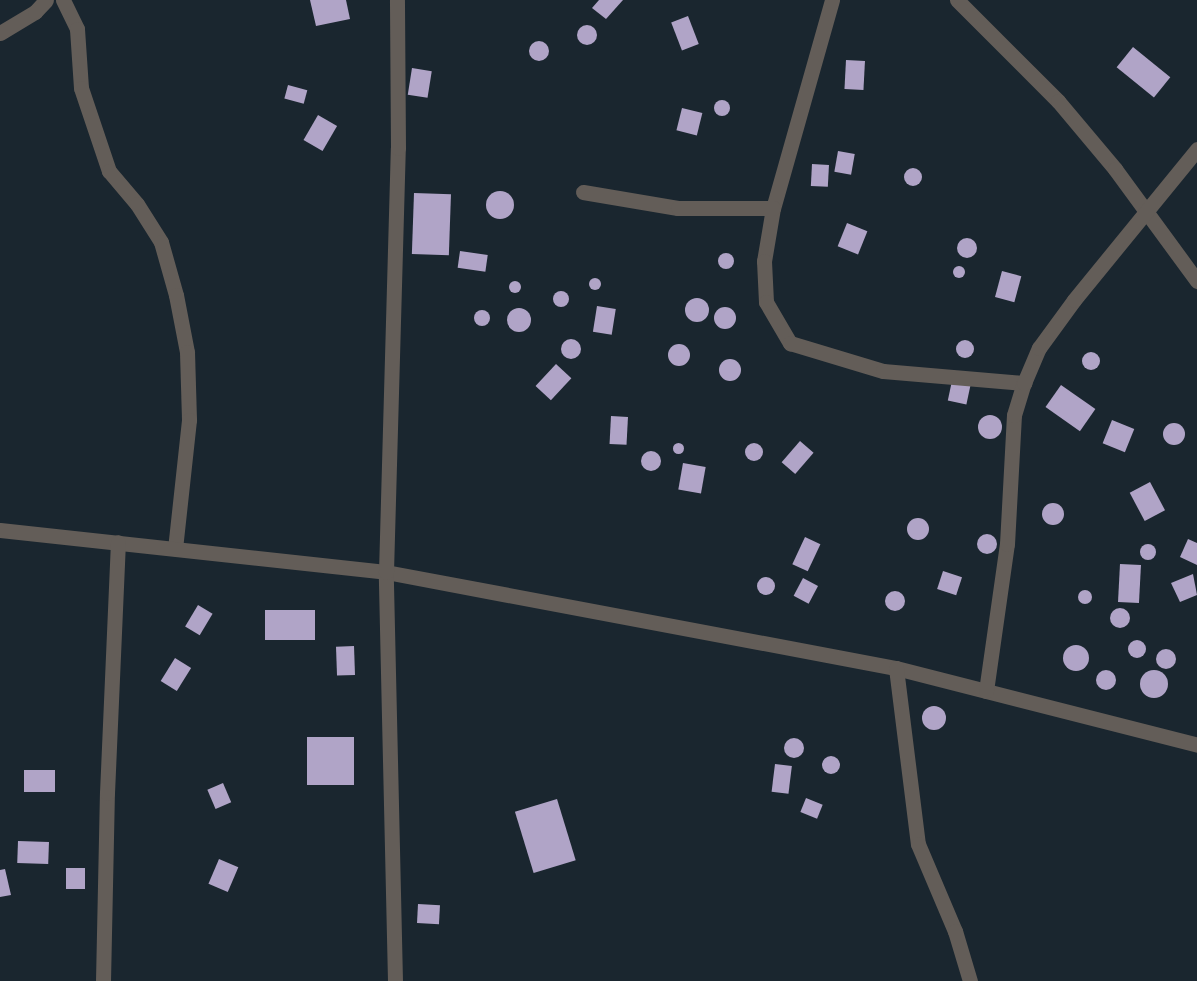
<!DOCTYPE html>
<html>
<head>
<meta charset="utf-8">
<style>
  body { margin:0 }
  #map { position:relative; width:1197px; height:981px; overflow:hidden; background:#1a262f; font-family:"Fira Sans",sans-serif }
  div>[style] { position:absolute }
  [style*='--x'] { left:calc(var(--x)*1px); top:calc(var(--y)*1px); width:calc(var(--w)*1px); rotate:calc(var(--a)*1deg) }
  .building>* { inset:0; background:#b0a4c7; transform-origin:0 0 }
  .round { border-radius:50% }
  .minor>* { height:15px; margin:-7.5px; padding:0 7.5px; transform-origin:7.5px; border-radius:7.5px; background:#635d58 }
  span { translate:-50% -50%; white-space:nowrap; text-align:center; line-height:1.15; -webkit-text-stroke:5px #111c25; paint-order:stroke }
</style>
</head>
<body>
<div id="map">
  <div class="building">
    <i style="clip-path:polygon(310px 0,346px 0,350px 19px,316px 26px)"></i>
    <i style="clip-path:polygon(599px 0,623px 0,606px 19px,592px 8px)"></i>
    <i style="left:688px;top:16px;width:30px;height:18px;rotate:69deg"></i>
    <i class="round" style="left:577px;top:25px;width:20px;height:20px"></i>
    <i class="round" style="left:529px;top:41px;width:20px;height:20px"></i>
    <i style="left:1133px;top:47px;width:48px;height:26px;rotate:39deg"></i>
    <i style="left:846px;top:60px;width:19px;height:29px;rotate:3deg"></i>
    <i style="left:412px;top:68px;width:20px;height:27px;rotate:9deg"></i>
    <i style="left:288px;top:85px;width:20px;height:14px;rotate:15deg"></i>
    <i class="round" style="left:714px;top:100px;width:16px;height:16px"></i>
    <i style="left:682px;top:108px;width:21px;height:23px;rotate:14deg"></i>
    <i style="left:318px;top:115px;width:22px;height:29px;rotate:30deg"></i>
    <i style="left:838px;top:151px;width:17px;height:21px;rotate:10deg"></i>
    <i style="left:812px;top:164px;width:17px;height:22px;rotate:3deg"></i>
    <i class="round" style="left:904px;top:168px;width:18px;height:18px"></i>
    <i class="round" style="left:486px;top:191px;width:28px;height:28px"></i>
    <i style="left:414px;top:193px;width:37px;height:61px;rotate:2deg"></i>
    <i style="left:847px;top:223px;width:22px;height:25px;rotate:22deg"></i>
    <i class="round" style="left:957px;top:238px;width:20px;height:20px"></i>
    <i style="left:460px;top:251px;width:28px;height:17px;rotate:8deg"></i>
    <i class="round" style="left:718px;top:253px;width:16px;height:16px"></i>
    <i class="round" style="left:953px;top:266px;width:12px;height:12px"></i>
    <i style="left:1002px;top:271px;width:20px;height:27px;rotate:15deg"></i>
    <i class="round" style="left:589px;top:278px;width:12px;height:12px"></i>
    <i class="round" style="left:509px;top:281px;width:12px;height:12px"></i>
    <i class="round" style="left:553px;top:291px;width:16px;height:16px"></i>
    <i class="round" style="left:685px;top:298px;width:24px;height:24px"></i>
    <i style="left:597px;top:306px;width:19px;height:26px;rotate:9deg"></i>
    <i class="round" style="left:714px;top:307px;width:22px;height:22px"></i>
    <i class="round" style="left:507px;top:308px;width:24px;height:24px"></i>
    <i class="round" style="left:474px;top:310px;width:16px;height:16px"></i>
    <i class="round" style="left:561px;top:339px;width:20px;height:20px"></i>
    <i class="round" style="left:956px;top:340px;width:18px;height:18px"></i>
    <i class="round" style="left:668px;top:344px;width:22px;height:22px"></i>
    <i class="round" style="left:1082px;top:352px;width:18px;height:18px"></i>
    <i class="round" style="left:719px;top:359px;width:22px;height:22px"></i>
    <i style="left:556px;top:364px;width:21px;height:30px;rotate:43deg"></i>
    <i style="left:953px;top:376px;width:19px;height:25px;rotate:12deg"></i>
    <i style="left:1061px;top:385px;width:42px;height:27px;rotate:35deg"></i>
    <i class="round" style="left:978px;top:415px;width:24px;height:24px"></i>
    <i style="left:611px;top:416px;width:17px;height:28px;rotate:3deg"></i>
    <i style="left:1112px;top:420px;width:24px;height:25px;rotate:22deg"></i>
    <i class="round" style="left:1163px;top:423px;width:22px;height:22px"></i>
    <i style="left:800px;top:441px;width:18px;height:28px;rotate:41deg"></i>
    <i class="round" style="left:745px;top:443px;width:18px;height:18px"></i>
    <i class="round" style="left:672.5px;top:442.5px;width:11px;height:11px"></i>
    <i class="round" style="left:641px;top:451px;width:20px;height:20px"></i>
    <i style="left:683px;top:463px;width:23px;height:27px;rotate:10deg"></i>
    <i style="left:1150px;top:482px;width:32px;height:23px;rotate:62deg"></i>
    <i class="round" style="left:1042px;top:503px;width:22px;height:22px"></i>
    <i class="round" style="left:907px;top:518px;width:22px;height:22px"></i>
    <i class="round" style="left:977px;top:534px;width:20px;height:20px"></i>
    <i style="left:805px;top:537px;width:17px;height:30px;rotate:25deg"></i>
    <i style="clip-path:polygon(1188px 539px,1197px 543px,1197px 565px,1180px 557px)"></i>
    <i class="round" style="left:1140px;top:544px;width:16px;height:16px"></i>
    <i style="left:1120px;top:564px;width:21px;height:38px;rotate:3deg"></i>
    <i style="left:943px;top:571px;width:20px;height:19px;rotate:18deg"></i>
    <i style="clip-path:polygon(1193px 574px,1197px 595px,1180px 602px,1171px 583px)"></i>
    <i class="round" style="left:757px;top:577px;width:18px;height:18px"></i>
    <i style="left:803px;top:578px;width:17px;height:20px;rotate:28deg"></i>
    <i class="round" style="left:1078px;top:590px;width:14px;height:14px"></i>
    <i class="round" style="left:885px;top:591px;width:20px;height:20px"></i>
    <i style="left:198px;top:605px;width:17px;height:25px;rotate:31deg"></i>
    <i class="round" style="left:1110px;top:608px;width:20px;height:20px"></i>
    <i style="left:265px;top:610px;width:50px;height:30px"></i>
    <i class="round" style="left:1128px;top:640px;width:18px;height:18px"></i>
    <i class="round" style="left:1063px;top:645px;width:26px;height:26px"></i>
    <i style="left:354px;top:646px;width:29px;height:18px;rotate:88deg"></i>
    <i class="round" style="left:1156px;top:649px;width:20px;height:20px"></i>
    <i style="left:175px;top:658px;width:19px;height:27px;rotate:32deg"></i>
    <i class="round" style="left:1140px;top:670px;width:28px;height:28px"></i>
    <i class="round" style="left:1096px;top:670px;width:20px;height:20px"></i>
    <i class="round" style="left:922px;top:706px;width:24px;height:24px"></i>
    <i style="left:307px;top:737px;width:47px;height:48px"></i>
    <i class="round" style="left:784px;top:738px;width:20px;height:20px"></i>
    <i class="round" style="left:822px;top:756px;width:18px;height:18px"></i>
    <i style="left:775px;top:764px;width:17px;height:28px;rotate:7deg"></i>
    <i style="left:24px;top:770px;width:31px;height:22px"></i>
    <i style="left:223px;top:783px;width:21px;height:17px;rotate:67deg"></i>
    <i style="left:806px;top:798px;width:18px;height:15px;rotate:22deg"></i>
    <i style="left:557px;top:799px;width:64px;height:44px;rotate:73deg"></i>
    <i style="left:18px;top:841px;width:31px;height:22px;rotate:2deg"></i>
    <i style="left:219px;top:859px;width:21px;height:27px;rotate:23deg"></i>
    <i style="left:66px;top:868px;width:19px;height:21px"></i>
    <i style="clip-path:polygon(5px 869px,11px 895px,0 897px,0 870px)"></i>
    <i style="left:418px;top:904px;width:22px;height:19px;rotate:3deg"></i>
  </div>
  <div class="minor">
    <i style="--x:63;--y:0;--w:32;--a:64"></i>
    <i style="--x:77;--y:29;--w:59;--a:86.1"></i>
    <i style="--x:81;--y:88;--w:88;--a:71.4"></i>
    <i style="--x:109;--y:171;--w:43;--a:49.7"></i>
    <i style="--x:137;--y:204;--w:45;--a:57.7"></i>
    <i style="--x:161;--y:242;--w:55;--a:74.2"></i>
    <i style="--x:176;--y:295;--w:58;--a:79.1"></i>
    <i style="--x:187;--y:352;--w:68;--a:88.3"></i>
    <i style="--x:189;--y:420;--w:129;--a:96.2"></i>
    <i style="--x:832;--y:0;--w:216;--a:105.8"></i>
    <i style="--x:773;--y:208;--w:54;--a:99.6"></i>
    <i style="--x:764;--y:261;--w:41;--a:87.2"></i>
    <i style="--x:766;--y:302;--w:48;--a:59.7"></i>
    <i style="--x:790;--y:343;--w:97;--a:16.8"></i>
    <i style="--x:883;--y:371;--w:142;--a:4.9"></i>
    <i style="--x:957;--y:0;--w:143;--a:45"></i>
    <i style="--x:1058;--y:101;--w:89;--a:50"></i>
    <i style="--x:1115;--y:169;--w:139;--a:53.8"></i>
    <i style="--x:0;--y:33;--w:41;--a:-31"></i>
    <i style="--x:35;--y:12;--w:16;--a:-47"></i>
    <i style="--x:583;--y:192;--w:96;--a:9.6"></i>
    <i style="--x:678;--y:208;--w:95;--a:0"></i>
    <i style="--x:0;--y:530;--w:388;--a:6.2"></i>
    <i style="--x:386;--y:572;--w:519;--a:10.66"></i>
    <i style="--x:896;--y:668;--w:311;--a:14.3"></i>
    <i style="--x:896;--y:668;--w:177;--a:82.9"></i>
    <i style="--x:918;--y:844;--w:95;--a:67"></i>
    <i style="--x:955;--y:931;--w:52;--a:73.3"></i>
    <i style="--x:986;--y:691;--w:148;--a:-81.9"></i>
    <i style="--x:1007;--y:544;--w:129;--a:-86.9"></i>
    <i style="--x:1014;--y:415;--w:34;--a:-73"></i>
    <i style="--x:1024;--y:383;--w:38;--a:-67"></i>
    <i style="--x:1039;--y:348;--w:59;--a:-53.9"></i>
    <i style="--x:1074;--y:300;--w:195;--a:-50.8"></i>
    <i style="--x:103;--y:981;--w:188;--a:-88.8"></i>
    <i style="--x:107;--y:793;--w:251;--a:-87.5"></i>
    <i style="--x:395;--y:981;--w:409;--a:-91.3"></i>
    <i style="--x:386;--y:572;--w:424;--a:-88.4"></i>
    <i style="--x:398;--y:148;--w:148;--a:-90.4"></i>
  </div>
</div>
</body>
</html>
